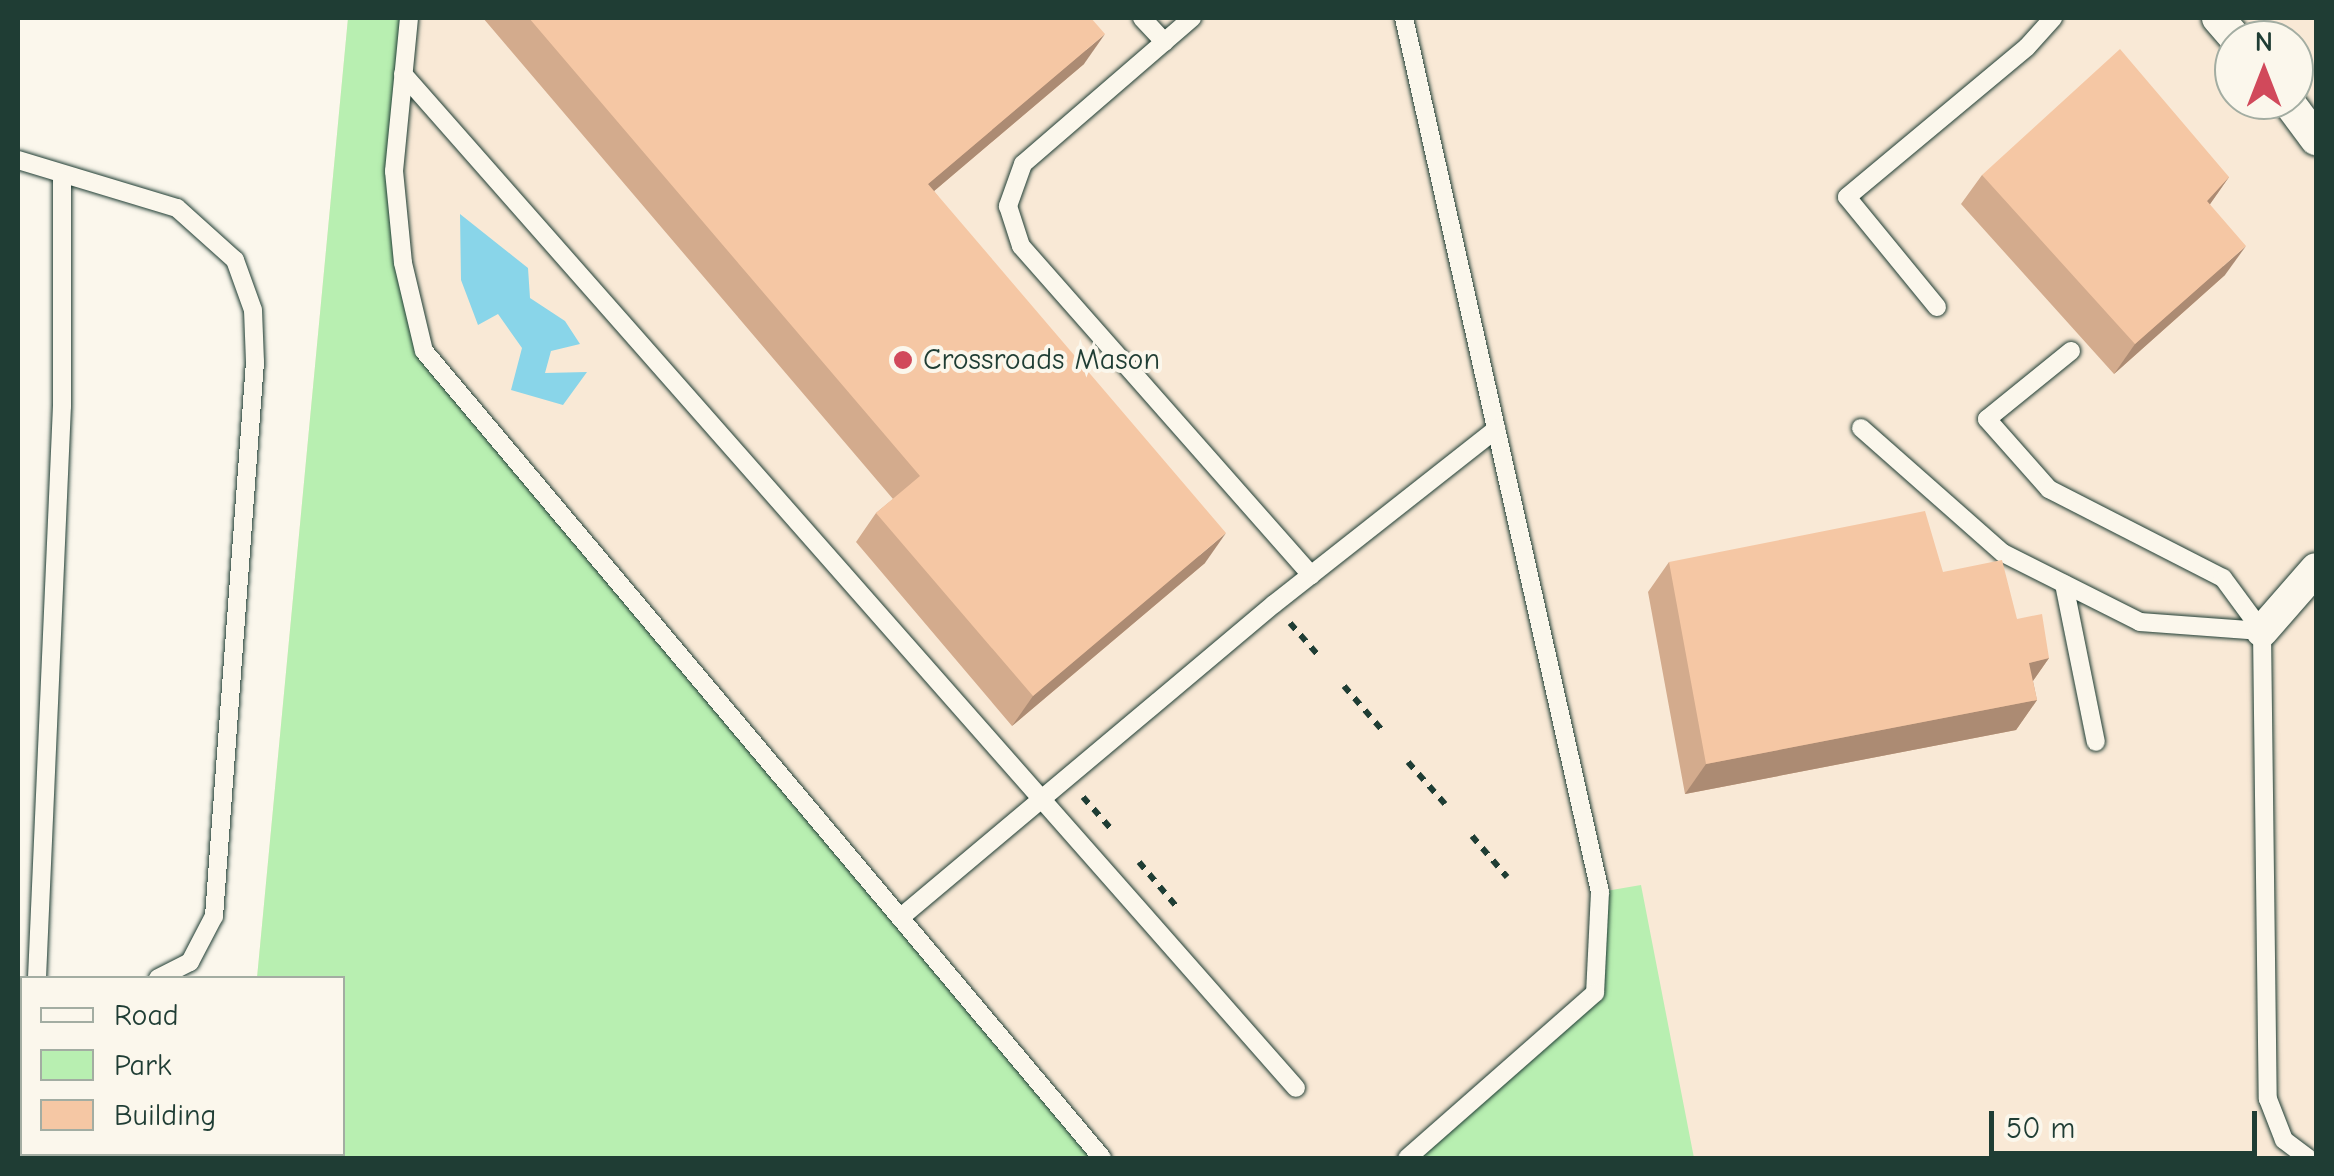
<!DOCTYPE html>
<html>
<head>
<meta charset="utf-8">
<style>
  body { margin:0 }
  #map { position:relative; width:2334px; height:1176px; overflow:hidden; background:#fbf7ec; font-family:"Comic Neue",sans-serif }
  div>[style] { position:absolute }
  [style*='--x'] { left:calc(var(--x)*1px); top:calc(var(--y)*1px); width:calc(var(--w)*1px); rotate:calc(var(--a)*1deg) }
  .built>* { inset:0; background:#f9e9d6 }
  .green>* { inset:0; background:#b8efb1 }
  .water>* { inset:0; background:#89d5e9 }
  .path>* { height:6px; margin-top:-3px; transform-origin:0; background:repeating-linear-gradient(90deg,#1f3d34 0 8px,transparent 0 16px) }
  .roads { filter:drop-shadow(0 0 2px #1f3d34) drop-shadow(0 0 2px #1f3d34) }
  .lane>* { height:18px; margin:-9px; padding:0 9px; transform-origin:9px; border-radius:9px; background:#fbf7ec }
  .street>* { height:32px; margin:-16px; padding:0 16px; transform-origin:16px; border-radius:16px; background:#fbf7ec }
  .wall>* { inset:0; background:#d3ab8d }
  .shaded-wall>* { inset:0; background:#ac8b73 }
  .building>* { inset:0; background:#f5c7a4 }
  .dots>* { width:28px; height:28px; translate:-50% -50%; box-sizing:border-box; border:5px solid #fbf7ec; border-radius:50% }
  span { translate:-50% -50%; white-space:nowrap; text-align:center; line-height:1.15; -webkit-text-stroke:8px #fbf7ec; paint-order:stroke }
  .poi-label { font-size:30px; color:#1f3d34 }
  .left { translate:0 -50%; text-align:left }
  .frame { position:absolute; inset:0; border:20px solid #1f3d34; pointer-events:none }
  .legend { position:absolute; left:20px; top:976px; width:325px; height:180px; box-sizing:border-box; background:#fbf7ec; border:2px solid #a3ada2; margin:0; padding:12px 18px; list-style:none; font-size:30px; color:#1f3d34 }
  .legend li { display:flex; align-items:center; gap:20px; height:50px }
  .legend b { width:50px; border:2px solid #a3ada2 }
  .north { position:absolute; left:2214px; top:20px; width:100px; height:100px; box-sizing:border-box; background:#fbf7ec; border:2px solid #a3ada2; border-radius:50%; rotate:0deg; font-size:28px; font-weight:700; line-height:40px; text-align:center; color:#1f3d34 }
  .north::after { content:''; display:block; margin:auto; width:35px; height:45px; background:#d1495b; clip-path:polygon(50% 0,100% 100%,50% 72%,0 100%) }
  .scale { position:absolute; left:1989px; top:1111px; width:268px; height:45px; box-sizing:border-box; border:5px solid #1f3d34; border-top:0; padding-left:12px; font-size:30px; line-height:35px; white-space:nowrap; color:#1f3d34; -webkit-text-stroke:8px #fbf7ec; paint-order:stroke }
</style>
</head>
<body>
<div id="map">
  <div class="built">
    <i style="clip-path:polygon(evenodd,348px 18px,2316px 18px,2316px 1158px,240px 1158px,342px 1154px,342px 978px,257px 978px,348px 18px,2234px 40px,2294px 40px,2294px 100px,2234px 100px,2234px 40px)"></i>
  </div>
  <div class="green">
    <i style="clip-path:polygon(348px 18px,409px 18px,394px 171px,424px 351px,1102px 1158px,240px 1158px,342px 1154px,342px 978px,257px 978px)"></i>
    <i style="clip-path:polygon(1641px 885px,1694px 1158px,1407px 1158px,1595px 993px,1600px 892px)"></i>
  </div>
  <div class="water">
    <i style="clip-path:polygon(460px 214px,528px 268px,530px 298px,565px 321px,580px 344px,551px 351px,545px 373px,587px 372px,563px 405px,511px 390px,522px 348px,498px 314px,478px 325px,461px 280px)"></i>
  </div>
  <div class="path">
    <i style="--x:1290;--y:623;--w:43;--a:48.8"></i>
    <i style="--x:1344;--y:686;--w:58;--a:49.2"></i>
    <i style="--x:1408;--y:762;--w:56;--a:48.6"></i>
    <i style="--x:1083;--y:797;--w:44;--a:48.7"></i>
    <i style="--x:1472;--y:836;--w:54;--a:49.5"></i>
    <i style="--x:1139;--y:862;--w:57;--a:49.9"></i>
  </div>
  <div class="roads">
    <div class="lane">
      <i style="--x:409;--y:18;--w:154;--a:95.6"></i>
      <i style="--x:394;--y:171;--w:92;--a:84.4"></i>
      <i style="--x:403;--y:263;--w:90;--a:76.6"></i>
      <i style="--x:424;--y:351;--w:1054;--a:49.96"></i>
      <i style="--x:1142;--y:18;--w:33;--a:47"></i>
      <i style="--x:1192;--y:18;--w:223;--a:139.2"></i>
      <i style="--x:1023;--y:164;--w:45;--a:109.7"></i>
      <i style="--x:1008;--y:206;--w:42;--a:72"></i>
      <i style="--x:1021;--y:246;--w:439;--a:48.6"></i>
      <i style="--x:1404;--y:18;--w:896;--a:77.36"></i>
      <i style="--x:1600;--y:892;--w:101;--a:92.8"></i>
      <i style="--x:1595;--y:993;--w:250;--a:138.7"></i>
      <i style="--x:403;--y:74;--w:1351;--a:48.63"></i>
      <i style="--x:18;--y:160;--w:166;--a:16.8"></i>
      <i style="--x:177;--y:208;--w:78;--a:41.9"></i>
      <i style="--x:235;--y:260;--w:53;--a:70.2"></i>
      <i style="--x:253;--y:310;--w:52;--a:87.8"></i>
      <i style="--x:255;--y:362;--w:556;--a:94.23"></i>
      <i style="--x:214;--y:916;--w:52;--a:117.6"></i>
      <i style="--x:190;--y:962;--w:36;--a:153"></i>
      <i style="--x:1937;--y:307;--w:142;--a:-129.3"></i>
      <i style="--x:1847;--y:197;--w:234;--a:-39.8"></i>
      <i style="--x:2027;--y:47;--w:39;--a:-48"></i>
      <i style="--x:2071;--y:351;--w:108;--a:141"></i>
      <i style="--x:1987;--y:419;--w:94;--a:48.5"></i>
      <i style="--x:2049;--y:489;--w:195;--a:27.1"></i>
      <i style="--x:2223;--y:578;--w:66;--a:53.7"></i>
      <i style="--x:2262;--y:631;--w:468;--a:89.3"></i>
      <i style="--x:2268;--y:1099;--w:44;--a:68.7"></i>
      <i style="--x:2284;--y:1140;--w:30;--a:37"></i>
      <i style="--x:1861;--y:428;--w:189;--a:41.4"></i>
      <i style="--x:2003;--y:553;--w:153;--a:26.7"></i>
      <i style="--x:2140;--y:622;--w:122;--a:4.2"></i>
      <i style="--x:2064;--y:584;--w:161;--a:78.6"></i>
      <i style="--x:901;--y:917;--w:487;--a:-40"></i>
      <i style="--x:1274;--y:604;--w:283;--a:-38.2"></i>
      <i style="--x:37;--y:978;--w:573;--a:-87.5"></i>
      <i style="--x:62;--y:406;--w:231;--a:-90"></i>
      <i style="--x:18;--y:994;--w:4;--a:-14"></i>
    </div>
    <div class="street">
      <i style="--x:2218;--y:18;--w:29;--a:49"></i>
      <i style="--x:2287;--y:100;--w:49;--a:53.4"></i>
      <i style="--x:2262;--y:631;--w:82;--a:-48.9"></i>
    </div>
  </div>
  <div class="wall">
    <i style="clip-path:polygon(483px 18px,1091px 18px,1084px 64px,934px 191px,1205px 563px,1012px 726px,856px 542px,876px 513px,893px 499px)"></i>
    <i style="clip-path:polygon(1982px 175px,2229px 177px,2210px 204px,2225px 275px,2114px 374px,1961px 204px)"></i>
    <i style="clip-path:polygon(1669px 562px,1943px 572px,2017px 619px,2049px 658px,2033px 681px,2037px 700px,2016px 730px,1685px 794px,1648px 592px)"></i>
  </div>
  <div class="shaded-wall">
    <i style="clip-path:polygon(1105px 34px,1084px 64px,907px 214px,928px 184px)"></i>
    <i style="clip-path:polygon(2229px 177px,2208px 207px,2207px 201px)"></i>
    <i style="clip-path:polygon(2246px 246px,2225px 275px,2114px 374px,2135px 344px)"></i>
    <i style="clip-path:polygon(1226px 533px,1205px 563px,1012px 726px,1033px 696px)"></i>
    <i style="clip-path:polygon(2049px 658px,2028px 688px,2029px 663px)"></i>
    <i style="clip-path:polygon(2037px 700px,2016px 730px,1685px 794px,1706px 764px)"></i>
  </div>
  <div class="building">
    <i style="clip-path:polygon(529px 18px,1091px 18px,1105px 34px,928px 184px,1226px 533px,1033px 696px,876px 513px,920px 476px)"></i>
    <i style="clip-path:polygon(2120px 49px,2229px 177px,2207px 201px,2246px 246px,2135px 344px,1982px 175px)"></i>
    <i style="clip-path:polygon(1925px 511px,1943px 572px,2002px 560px,2017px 619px,2042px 614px,2049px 658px,2029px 663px,2037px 700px,1706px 764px,1669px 562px)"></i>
  </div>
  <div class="dots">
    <i style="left:903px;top:360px;background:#d1495b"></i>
  </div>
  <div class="poi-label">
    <span class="left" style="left:923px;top:360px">Crossroads Mason</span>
  </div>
  <div class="frame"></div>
  <ul class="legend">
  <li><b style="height:12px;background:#fbf7ec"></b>Road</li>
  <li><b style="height:28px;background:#b8efb1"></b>Park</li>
  <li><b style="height:28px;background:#f5c7a4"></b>Building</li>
  </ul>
  <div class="north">N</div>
  <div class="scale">50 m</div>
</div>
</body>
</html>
